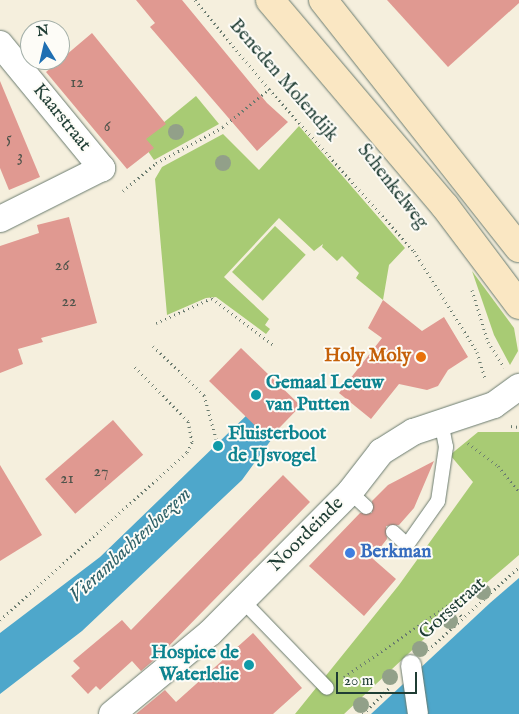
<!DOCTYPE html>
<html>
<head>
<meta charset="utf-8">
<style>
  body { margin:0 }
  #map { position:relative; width:519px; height:714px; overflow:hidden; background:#f5efdd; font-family:"IM FELL English",serif }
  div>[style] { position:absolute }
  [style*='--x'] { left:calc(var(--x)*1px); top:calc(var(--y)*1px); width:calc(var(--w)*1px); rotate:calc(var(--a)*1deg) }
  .green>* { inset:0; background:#a8cb74; transform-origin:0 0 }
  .water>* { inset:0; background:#4ea7cb }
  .building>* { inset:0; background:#e09991; transform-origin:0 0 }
  .path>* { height:3px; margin-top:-1.5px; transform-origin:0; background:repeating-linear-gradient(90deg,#6a7b6f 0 1px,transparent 0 5px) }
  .roads { filter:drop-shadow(0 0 1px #6a7b6f) drop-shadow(0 0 1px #6a7b6f) }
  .service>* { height:14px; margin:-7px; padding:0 7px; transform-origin:7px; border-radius:7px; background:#fff }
  .pedestrian>* { height:20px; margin:-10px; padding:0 10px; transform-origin:10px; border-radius:10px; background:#fff }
  .minor>* { height:26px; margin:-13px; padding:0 13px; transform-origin:13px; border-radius:13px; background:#fff }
  .secondary>* { height:28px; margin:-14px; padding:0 14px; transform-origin:14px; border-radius:14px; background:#fae7c3 }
  .trees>* { width:16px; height:16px; margin:-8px; border-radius:50%; background:#92a089 }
  .dots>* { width:14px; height:14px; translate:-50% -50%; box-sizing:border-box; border:2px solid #fdfcf7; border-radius:50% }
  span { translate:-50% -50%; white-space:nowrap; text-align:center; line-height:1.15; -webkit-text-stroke:4px #fdfcf7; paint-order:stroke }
  .number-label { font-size:16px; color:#4f544b }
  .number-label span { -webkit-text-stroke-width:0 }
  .street-label { font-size:19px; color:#1f3d34 }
  .food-label { font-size:19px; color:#c56008; font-weight:700 }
  .right { translate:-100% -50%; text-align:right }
  .culture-label { font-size:19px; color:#0d838f; font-weight:700 }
  .left { translate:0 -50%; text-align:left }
  .shop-label { font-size:19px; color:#366cbe; font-weight:700 }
  .water-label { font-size:20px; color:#2f6269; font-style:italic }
  .north { position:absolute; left:20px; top:20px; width:50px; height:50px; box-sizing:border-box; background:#fdfcf7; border:1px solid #a4b0a9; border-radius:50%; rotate:351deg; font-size:14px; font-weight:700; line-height:20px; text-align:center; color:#1f3d34 }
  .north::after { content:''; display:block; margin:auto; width:18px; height:22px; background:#1f6fb2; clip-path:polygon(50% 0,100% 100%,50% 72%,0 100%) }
  .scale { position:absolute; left:336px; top:672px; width:81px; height:22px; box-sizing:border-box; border:2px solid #1f3d34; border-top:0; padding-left:6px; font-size:15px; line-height:18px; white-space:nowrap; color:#1f3d34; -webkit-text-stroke:4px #fdfcf7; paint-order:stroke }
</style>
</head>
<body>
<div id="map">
  <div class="green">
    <i style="clip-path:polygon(196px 96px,219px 124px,154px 160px,141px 141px)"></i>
    <i style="clip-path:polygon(299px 126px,405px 248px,389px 265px,383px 300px,356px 278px,359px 273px,342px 256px,337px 261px,322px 247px,323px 244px,314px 251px,279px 218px,224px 277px,269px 319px,265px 325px,270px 329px,266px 334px,216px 297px,206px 298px,167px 315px,155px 179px,162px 167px,223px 134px,259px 170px)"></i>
    <i style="left:275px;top:226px;width:42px;height:63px;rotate:43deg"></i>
    <i style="clip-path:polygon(472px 271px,514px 328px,518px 351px,510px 365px,494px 335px)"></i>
    <i style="clip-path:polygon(478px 432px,519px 432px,519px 555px,455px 610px,344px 714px,295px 714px,399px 585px,473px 482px,450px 455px)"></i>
  </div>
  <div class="water">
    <i style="clip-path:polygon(249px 413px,274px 436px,242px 480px,82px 631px,0 694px,0 633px,100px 557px)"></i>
    <i style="clip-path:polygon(519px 578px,519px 714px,371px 714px,490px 603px)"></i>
  </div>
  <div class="building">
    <i style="clip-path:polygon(136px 0,182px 0,267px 103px,288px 122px,257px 151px,150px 27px,155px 23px)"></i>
    <i style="clip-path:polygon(387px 0,519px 0,519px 3px,448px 67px)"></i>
    <i style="clip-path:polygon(92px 33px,166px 124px,146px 139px,154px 148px,127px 169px,46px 72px)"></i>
    <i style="clip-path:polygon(0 81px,40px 177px,9px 190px,0 168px)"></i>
    <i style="clip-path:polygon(69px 217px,97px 323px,41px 338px,43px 342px,18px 349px,23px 364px,0 373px,0 246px,39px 233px,37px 225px)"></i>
    <i style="clip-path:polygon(383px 300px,422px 331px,444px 317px,468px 357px,448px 370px,438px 386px,427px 390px,399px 384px,371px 419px,339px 393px,382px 338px,368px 328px)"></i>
    <i style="left:241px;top:348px;width:83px;height:46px;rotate:44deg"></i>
    <i style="left:113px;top:420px;width:46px;height:90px;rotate:49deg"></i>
    <i style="clip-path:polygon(434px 461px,414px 508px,399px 525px,386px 526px,387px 539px,372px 558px,396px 579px,364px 616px,309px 566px,360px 513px,372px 513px,372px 501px,388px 485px)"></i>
    <i style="clip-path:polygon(0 465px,42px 535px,0 561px)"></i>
    <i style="clip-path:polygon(283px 475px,310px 502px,161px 654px,141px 671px,132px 661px,100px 690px,96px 686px,88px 694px,71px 676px,80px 668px,73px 661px,122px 620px,131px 630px)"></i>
    <i style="clip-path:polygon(253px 633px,302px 688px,273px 714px,136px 714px,165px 690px,176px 702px)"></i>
  </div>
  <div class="path">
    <i style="--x:195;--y:0;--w:116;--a:50.3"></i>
    <i style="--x:269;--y:89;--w:217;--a:48.2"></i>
    <i style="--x:414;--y:251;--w:119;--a:58"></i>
    <i style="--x:477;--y:352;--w:27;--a:73"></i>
    <i style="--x:123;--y:191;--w:43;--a:-40.3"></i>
    <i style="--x:156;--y:163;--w:76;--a:-28.2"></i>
    <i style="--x:223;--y:127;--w:60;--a:-39.6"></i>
    <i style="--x:472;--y:290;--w:54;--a:72.9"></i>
    <i style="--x:488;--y:342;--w:30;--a:57"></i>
    <i style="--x:156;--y:323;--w:61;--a:-24.1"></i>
    <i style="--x:212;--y:298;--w:79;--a:37.3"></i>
    <i style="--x:153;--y:346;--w:71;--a:43.9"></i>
    <i style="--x:204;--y:395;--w:53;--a:74.6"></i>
    <i style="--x:511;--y:426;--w:8;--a:7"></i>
    <i style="--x:468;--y:443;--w:38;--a:37"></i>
    <i style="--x:498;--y:466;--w:33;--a:51"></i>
    <i style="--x:0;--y:620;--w:251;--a:-41.9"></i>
    <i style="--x:187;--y:452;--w:11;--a:-63"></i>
    <i style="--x:192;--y:442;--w:21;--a:-101"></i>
    <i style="--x:188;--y:421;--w:77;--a:-134.5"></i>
    <i style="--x:428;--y:650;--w:123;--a:-42.4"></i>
    <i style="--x:344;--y:677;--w:129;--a:-34.6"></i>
    <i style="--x:450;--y:604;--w:19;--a:47"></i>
    <i style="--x:363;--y:714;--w:40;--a:-45"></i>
  </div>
  <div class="roads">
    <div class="service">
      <i style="--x:350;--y:492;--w:22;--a:43"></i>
      <i style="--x:393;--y:532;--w:19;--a:43"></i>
      <i style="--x:407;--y:545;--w:54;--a:-54.8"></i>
      <i style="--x:438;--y:501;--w:55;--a:-81.6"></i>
      <i style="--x:446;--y:447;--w:26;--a:-101"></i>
      <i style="--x:242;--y:600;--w:122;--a:46"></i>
    </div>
    <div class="pedestrian">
      <i style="--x:411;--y:665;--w:49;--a:81.9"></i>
    </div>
    <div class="minor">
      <i style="--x:0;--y:44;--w:161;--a:50.6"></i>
      <i style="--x:102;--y:168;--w:114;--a:153.4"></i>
      <i style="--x:112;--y:714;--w:127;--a:-39.6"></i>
      <i style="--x:210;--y:633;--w:199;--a:-45.2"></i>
      <i style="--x:350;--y:492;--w:51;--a:-52.2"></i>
      <i style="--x:381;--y:452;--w:38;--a:-32"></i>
      <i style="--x:413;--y:432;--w:85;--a:-18.4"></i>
      <i style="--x:494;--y:405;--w:31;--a:-36"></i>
    </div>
    <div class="secondary">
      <i style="--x:270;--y:0;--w:269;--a:49.7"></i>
      <i style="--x:444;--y:205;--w:125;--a:53.1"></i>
      <i style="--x:323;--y:0;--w:316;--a:51.7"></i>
    </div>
  </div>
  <div class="trees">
    <i style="left:176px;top:132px"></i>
    <i style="left:223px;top:163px"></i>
    <i style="left:483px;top:592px"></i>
    <i style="left:450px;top:621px"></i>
    <i style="left:420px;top:649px"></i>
    <i style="left:390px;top:677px"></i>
    <i style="left:361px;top:705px"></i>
  </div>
  <div class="dots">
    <i style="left:421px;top:357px;background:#e8710a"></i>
    <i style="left:256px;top:395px;background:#0f9aa8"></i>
    <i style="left:218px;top:446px;background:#0f9aa8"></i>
    <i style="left:350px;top:553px;background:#3f7fe0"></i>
    <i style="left:249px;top:665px;background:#0f9aa8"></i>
  </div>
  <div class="number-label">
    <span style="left:77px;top:83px">12</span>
    <span style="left:107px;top:127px">6</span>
    <span style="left:9px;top:139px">5</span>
    <span style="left:20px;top:157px">3</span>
    <span style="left:62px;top:266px">26</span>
    <span style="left:69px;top:302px">22</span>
    <span style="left:101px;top:472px">27</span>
    <span style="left:67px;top:479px">21</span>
  </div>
  <div class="street-label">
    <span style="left:283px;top:81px;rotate:49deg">Beneden Molendijk</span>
    <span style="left:61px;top:118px;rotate:51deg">Kaarstraat</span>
    <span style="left:392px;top:187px;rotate:52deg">Schenkelweg</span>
    <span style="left:307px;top:535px;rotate:-45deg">Noordeinde</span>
    <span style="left:453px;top:609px;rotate:-42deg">Gorsstraat</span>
  </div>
  <div class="food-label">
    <span class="right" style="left:411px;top:357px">Holy Moly</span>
  </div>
  <div class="culture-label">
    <span class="left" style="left:266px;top:395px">Gemaal Leeuw<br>van Putten</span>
    <span class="left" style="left:228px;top:446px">Fluisterboot<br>de IJsvogel</span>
    <span class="right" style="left:239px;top:665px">Hospice de<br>Waterlelie</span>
  </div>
  <div class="shop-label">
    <span class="left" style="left:360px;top:553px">Berkman</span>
  </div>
  <div class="water-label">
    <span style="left:130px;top:545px;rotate:-43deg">Vierambachtenboezem</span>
  </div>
  <div class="north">N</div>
  <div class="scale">20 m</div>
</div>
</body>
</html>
